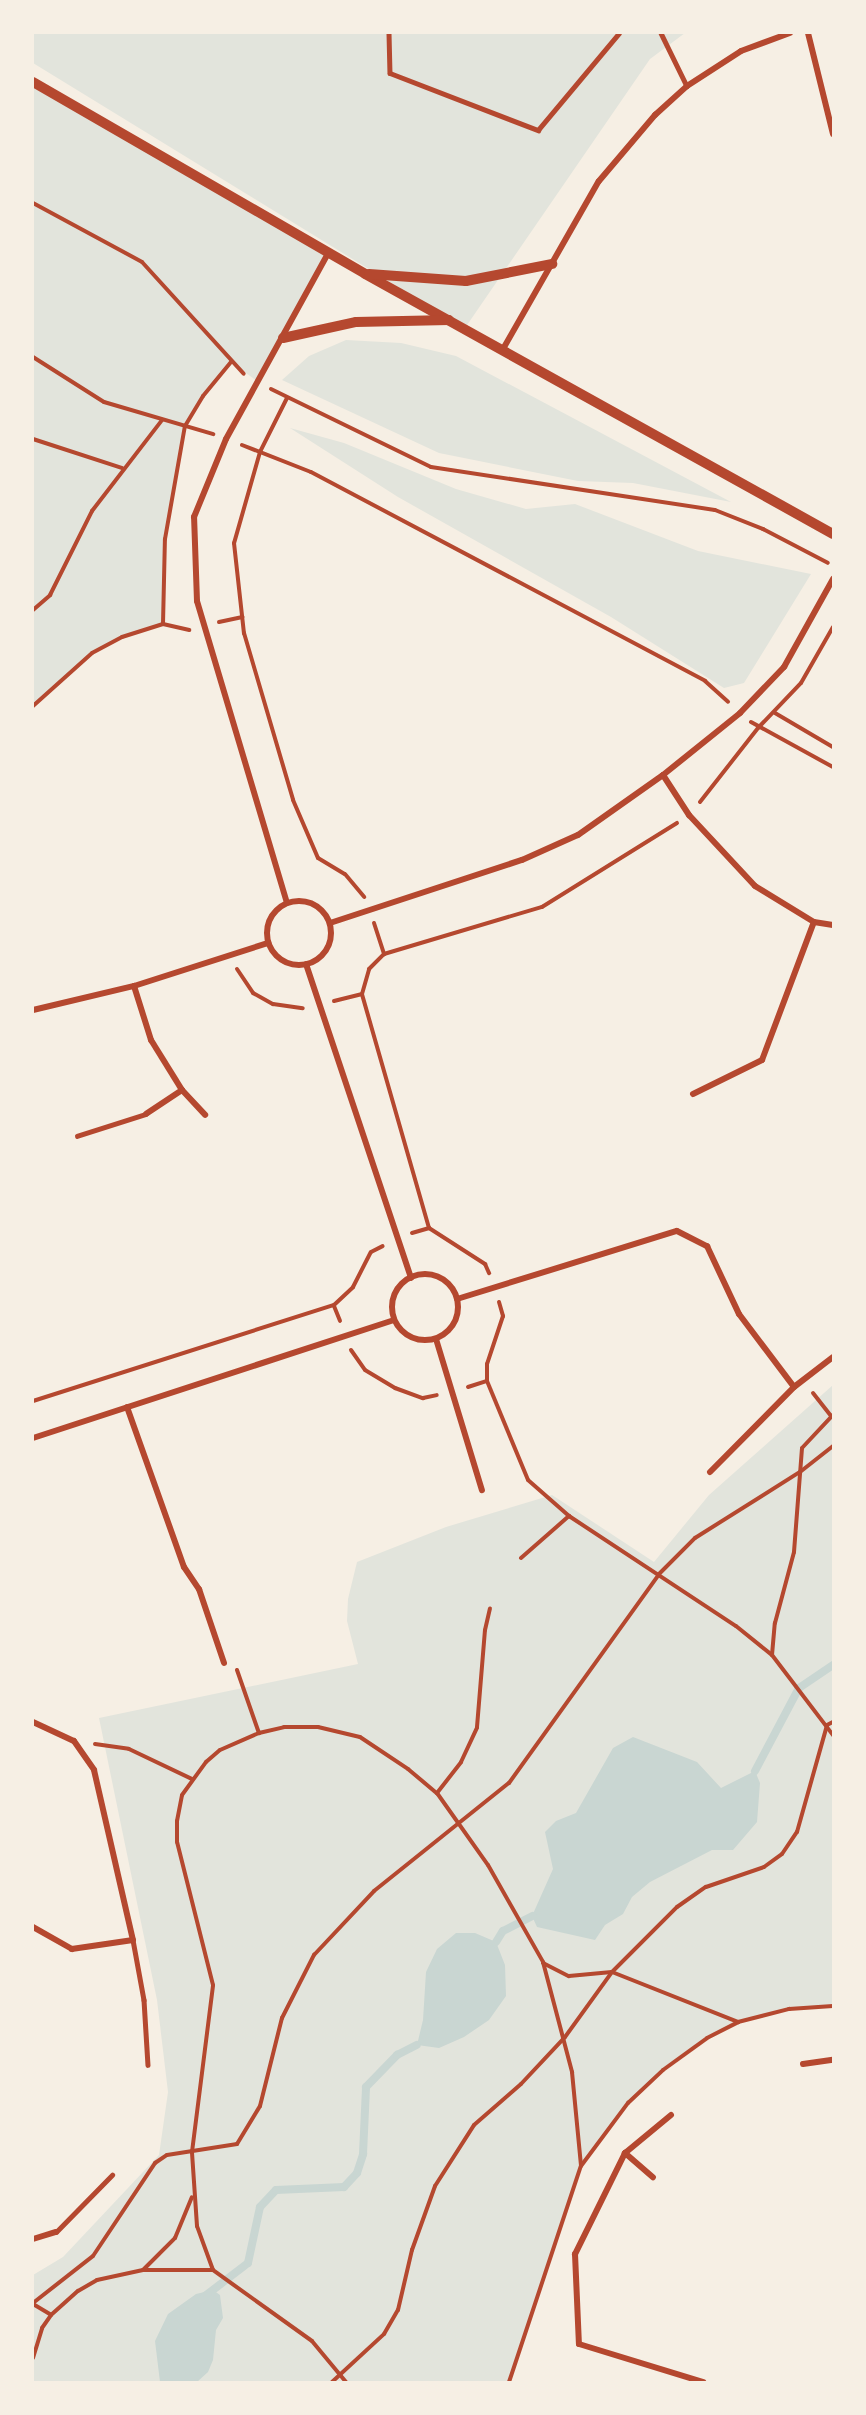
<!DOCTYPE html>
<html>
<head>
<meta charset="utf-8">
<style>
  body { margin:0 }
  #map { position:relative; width:866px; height:2415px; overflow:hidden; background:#f6efe4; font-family:"Source Sans 3",sans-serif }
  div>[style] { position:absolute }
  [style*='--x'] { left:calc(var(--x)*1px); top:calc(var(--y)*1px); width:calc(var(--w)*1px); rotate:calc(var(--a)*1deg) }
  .green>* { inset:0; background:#e2e4dc }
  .water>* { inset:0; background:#c9d6d2 }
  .stream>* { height:8px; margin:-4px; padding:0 4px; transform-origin:4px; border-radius:4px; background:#c9d6d2 }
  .path>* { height:4px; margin:-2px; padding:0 2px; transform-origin:2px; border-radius:2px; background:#b5482f }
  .service>* { height:4.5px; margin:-2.25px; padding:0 2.25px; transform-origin:2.25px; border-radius:2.25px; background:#b5482f }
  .minor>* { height:6px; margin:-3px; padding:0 3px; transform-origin:3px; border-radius:3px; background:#b5482f }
  .minor>.ring { margin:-3px; padding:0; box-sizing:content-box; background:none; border:6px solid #b5482f; border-radius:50% }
  .tertiary>* { height:10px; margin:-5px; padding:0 5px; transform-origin:5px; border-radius:5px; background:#b5482f }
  span { translate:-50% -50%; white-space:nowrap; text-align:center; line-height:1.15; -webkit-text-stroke:6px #f6efe4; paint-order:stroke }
  .frame { position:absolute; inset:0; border:34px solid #f6efe4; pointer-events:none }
</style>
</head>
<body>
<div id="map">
  <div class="green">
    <i style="clip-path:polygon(33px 33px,685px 33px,650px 59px,465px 328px,33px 63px)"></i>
    <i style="clip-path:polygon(33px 82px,329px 252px,257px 381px,232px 363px,203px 396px,185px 426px,165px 539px,163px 624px,122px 637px,92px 653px,33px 706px)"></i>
    <i style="clip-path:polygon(346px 340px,401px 343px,456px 356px,731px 502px,633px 483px,578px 481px,439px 453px,282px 380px,309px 356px)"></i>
    <i style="clip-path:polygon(290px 428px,344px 443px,456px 489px,526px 509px,575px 504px,698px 551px,811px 574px,744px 683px,724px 688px,611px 617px,398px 497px)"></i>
    <i style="clip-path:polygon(833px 1385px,833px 2006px,789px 2009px,738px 2022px,707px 2038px,663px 2070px,628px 2103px,581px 2166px,509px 2382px,33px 2382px,33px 2275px,63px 2257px,159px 2155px,168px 2092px,157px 2000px,99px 1718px,358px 1664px,347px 1621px,348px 1599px,357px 1562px,446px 1527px,552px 1495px,654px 1562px,709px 1495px)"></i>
  </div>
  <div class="water">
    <i style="clip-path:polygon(633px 1737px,697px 1762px,721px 1788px,755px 1771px,760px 1783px,757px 1822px,733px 1850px,712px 1850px,650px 1882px,632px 1897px,623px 1914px,605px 1925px,595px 1940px,537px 1927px,532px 1916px,553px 1869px,545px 1832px,556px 1821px,576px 1813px,613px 1748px)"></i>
    <i style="clip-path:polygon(456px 1933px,475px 1933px,496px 1942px,505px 1965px,506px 1996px,489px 2020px,464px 2037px,439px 2048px,417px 2045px,423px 2020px,426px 1972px,437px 1949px)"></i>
    <i style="clip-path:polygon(213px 2290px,220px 2295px,223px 2318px,216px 2330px,213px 2360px,208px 2372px,197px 2382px,160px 2382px,155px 2341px,168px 2314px,196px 2294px)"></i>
  </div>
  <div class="stream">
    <i style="--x:755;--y:1771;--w:94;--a:-62.1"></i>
    <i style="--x:799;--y:1688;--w:41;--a:-34.1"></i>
    <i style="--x:496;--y:1942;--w:13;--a:-58"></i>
    <i style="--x:503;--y:1931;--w:33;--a:-27"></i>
    <i style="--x:205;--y:2296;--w:54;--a:-37.5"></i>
    <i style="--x:248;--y:2263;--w:57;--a:-77.9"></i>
    <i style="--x:260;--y:2207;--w:23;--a:-47"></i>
    <i style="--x:276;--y:2190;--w:68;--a:-2.5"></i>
    <i style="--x:344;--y:2187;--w:19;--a:-47"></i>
    <i style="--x:357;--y:2173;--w:20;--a:-72"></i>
    <i style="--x:363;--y:2154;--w:67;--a:-87.4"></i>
    <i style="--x:366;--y:2087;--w:45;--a:-45.9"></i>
    <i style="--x:397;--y:2055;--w:22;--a:-27"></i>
  </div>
  <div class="path">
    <i style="--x:33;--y:203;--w:124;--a:28.4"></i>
    <i style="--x:142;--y:262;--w:151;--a:47.7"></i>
    <i style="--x:33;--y:357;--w:84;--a:32.4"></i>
    <i style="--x:104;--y:402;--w:114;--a:16.4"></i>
    <i style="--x:271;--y:389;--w:178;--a:26"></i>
    <i style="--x:431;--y:467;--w:287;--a:8.6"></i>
    <i style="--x:715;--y:510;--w:52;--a:21.6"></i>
    <i style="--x:763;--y:529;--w:73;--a:27.6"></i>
    <i style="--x:287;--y:398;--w:60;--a:116.6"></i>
    <i style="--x:260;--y:452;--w:95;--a:105.9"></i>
    <i style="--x:234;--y:543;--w:91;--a:83.7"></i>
    <i style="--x:244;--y:633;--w:174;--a:73.6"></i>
    <i style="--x:293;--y:800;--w:63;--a:66.7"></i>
    <i style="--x:318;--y:858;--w:31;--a:31"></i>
    <i style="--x:345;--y:874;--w:30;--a:50"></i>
    <i style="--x:33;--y:439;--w:94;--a:18"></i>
    <i style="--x:242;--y:445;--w:74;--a:21.4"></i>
    <i style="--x:311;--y:472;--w:446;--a:27.9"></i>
    <i style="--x:705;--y:681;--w:31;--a:42"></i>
    <i style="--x:33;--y:610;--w:23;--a:-41"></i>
    <i style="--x:50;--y:595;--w:94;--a:-63.4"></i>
    <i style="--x:92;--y:511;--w:115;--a:-52.4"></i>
    <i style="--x:219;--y:622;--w:24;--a:-12"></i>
    <i style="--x:163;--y:624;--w:27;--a:13"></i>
    <i style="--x:33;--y:706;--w:79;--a:-41.9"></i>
    <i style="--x:92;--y:653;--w:34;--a:-28"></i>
    <i style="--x:122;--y:637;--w:43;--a:-17.6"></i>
    <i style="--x:163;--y:624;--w:85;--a:-88.7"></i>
    <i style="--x:165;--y:539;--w:115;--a:-80"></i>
    <i style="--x:185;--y:426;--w:35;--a:-59"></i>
    <i style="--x:203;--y:396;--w:44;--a:-50.5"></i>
    <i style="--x:775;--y:713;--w:67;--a:30.4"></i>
    <i style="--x:751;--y:722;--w:94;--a:28.8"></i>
    <i style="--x:700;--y:802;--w:94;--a:-51.9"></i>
    <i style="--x:758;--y:728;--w:62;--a:-46.3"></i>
    <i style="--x:801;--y:683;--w:64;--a:-60.3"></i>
    <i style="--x:374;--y:923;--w:33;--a:72"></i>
    <i style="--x:237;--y:969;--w:29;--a:56"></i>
    <i style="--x:253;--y:993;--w:23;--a:29"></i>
    <i style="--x:273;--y:1004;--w:30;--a:8"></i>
    <i style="--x:334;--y:1001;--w:29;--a:-14"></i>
    <i style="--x:429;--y:1228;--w:67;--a:32.7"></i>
    <i style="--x:485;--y:1264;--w:10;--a:66"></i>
    <i style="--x:412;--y:1233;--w:18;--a:-16"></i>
    <i style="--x:429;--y:1228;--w:243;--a:-106"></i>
    <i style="--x:362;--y:994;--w:26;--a:-74"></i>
    <i style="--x:369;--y:969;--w:21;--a:-45"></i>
    <i style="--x:384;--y:954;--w:165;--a:-16.6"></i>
    <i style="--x:542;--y:907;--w:159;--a:-31.9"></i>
    <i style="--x:499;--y:1302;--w:15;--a:74"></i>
    <i style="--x:503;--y:1316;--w:51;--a:108.4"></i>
    <i style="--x:487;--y:1364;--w:17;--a:90"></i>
    <i style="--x:487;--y:1381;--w:107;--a:67.5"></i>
    <i style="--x:528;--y:1480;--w:55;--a:41.3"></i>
    <i style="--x:569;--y:1516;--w:200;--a:33.4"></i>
    <i style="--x:736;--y:1626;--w:46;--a:38.9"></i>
    <i style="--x:772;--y:1655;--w:101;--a:52.7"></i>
    <i style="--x:334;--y:1306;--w:16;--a:68"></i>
    <i style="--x:351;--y:1350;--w:24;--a:55"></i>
    <i style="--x:365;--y:1370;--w:35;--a:31"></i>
    <i style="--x:395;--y:1388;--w:30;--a:20"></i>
    <i style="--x:423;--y:1398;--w:14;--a:-12"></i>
    <i style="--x:468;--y:1387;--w:20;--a:-18"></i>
    <i style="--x:813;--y:1393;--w:29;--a:52"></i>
    <i style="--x:33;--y:1401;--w:316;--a:-17.7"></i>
    <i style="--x:334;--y:1305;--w:26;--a:-43"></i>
    <i style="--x:353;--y:1287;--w:39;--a:-63"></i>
    <i style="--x:371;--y:1252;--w:13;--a:-27"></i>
    <i style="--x:521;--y:1558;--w:64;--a:-41.2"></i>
    <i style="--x:772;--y:1655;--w:32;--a:-85"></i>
    <i style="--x:775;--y:1623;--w:73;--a:-75"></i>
    <i style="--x:794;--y:1552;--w:104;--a:-85.6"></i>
    <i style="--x:802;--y:1448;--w:45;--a:-46.8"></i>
    <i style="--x:237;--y:1670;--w:67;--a:70.8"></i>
    <i style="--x:95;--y:1744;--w:34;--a:8"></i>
    <i style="--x:129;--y:1749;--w:70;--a:25.5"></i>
    <i style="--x:437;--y:1793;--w:39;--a:-52"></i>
    <i style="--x:461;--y:1762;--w:38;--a:-65"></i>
    <i style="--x:477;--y:1727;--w:97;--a:-85.3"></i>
    <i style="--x:485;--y:1630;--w:22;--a:-77"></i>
    <i style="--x:543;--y:1963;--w:29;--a:27"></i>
    <i style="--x:569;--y:1976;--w:43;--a:-5.3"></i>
    <i style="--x:612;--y:1972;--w:136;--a:21.6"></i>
    <i style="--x:144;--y:2269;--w:44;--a:-45"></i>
    <i style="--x:175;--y:2238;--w:44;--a:-67.5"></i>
    <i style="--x:33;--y:2303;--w:76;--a:-38.1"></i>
    <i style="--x:93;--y:2256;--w:112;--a:-56.3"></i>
    <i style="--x:155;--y:2163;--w:14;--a:-34"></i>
    <i style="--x:167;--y:2155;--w:71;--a:-8.9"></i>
    <i style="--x:237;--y:2144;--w:44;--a:-58.8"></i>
    <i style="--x:260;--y:2106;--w:91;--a:-76"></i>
    <i style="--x:282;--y:2018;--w:71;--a:-63.1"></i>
    <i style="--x:314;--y:1955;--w:88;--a:-46.8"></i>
    <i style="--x:374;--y:1891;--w:173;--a:-38.7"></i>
    <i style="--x:509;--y:1783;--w:257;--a:-54.3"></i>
    <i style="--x:659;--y:1574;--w:51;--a:-45"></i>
    <i style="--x:695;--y:1538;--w:124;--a:-32.2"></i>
    <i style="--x:800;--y:1472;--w:42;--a:-38.2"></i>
    <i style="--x:33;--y:2304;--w:21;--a:31"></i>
    <i style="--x:33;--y:2358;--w:31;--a:-73"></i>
    <i style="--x:42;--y:2328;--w:16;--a:-55"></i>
    <i style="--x:51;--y:2315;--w:36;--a:-42"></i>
    <i style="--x:78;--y:2291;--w:22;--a:-30"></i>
    <i style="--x:97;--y:2280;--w:47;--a:-12.3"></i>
    <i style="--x:143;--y:2270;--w:70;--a:0"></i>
    <i style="--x:332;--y:2382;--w:71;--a:-42.7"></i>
    <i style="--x:384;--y:2334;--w:28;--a:-60"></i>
    <i style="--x:398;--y:2310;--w:62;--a:-76.9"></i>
    <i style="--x:412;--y:2250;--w:68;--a:-70.2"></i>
    <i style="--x:435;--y:2186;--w:72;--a:-57.4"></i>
    <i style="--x:474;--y:2125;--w:62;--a:-41.1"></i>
    <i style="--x:521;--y:2084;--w:64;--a:-46.9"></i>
    <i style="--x:565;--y:2037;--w:80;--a:-54.1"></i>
    <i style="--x:612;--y:1972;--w:92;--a:-45"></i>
    <i style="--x:677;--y:1907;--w:35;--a:-35"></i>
    <i style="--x:706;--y:1887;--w:61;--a:-19"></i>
    <i style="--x:764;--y:1867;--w:22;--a:-36"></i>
    <i style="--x:782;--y:1854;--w:27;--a:-56"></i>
    <i style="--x:797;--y:1832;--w:111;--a:-74.3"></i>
    <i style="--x:827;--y:1725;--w:7;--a:-27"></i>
    <i style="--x:346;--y:2382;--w:53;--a:-129.7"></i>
    <i style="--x:312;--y:2341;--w:122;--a:-144.4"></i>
    <i style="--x:213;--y:2270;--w:47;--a:-110"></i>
    <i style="--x:197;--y:2226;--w:74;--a:-93.9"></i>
    <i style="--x:192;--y:2152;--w:168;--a:-82.8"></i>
    <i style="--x:213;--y:1985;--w:147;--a:-104.1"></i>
    <i style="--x:177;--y:1842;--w:21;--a:-90"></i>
    <i style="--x:177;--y:1821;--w:26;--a:-79"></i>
    <i style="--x:182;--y:1795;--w:41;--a:-54"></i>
    <i style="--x:206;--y:1762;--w:18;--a:-41"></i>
    <i style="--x:220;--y:1750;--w:43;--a:-23.6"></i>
    <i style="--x:259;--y:1733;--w:26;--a:-13"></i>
    <i style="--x:284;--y:1727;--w:34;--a:0"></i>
    <i style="--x:318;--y:1727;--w:43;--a:13.4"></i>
    <i style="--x:360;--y:1737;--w:58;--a:33.7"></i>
    <i style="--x:408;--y:1769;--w:38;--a:40"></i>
    <i style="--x:437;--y:1793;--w:88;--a:54.7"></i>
    <i style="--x:488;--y:1865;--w:112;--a:60.4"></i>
    <i style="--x:543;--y:1962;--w:114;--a:75.2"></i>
    <i style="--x:572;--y:2072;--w:94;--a:84.5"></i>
    <i style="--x:509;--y:2382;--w:228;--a:-71.6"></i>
    <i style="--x:581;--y:2166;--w:79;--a:-53.3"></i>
    <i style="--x:628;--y:2103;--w:48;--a:-43.3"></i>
    <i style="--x:663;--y:2070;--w:54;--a:-36"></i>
    <i style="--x:707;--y:2038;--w:35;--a:-27"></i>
    <i style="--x:738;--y:2022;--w:53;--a:-14.3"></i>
    <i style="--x:789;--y:2009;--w:44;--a:-3.9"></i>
  </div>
  <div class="service">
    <i style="--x:389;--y:33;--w:40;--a:88.6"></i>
    <i style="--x:390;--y:73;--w:159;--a:21.1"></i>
    <i style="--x:538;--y:130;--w:126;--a:-50.1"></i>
    <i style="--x:661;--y:33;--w:59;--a:63.9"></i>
    <i style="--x:77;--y:1136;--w:72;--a:-17.7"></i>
    <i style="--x:133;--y:1940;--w:61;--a:79.6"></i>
    <i style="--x:144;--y:2000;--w:65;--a:86.5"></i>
    <i style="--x:56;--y:2232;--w:80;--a:-45.5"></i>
  </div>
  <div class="minor">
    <i style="--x:808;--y:33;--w:104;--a:76.1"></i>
    <i style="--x:503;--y:349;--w:193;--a:-60.3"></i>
    <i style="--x:599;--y:181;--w:87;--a:-49.7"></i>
    <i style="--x:655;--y:115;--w:43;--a:-42.2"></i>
    <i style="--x:687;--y:86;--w:64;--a:-32.9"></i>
    <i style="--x:741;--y:51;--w:52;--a:-20.2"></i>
    <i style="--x:663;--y:775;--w:48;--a:57"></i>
    <i style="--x:689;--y:815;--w:97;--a:47.1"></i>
    <i style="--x:755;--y:886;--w:69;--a:31.4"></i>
    <i style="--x:814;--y:922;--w:19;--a:9"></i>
    <i class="ring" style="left:267px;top:901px;width:58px;height:58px"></i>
    <i style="--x:287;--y:903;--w:315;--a:-106.6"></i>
    <i style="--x:197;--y:601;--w:84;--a:-92"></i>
    <i style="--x:194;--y:517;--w:84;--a:-67.7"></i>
    <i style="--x:226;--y:439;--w:213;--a:-61.2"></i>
    <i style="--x:330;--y:923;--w:202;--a:-18.2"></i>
    <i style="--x:522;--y:860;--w:61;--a:-24.1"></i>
    <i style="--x:578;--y:835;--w:104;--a:-35.2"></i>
    <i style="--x:663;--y:775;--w:99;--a:-38.8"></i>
    <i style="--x:740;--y:713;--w:64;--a:-46.3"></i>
    <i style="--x:784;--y:667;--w:101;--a:-60.9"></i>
    <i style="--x:306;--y:964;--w:331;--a:71.5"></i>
    <i style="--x:134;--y:986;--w:57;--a:72.5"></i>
    <i style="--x:151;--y:1040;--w:59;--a:58.2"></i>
    <i style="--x:182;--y:1090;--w:43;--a:146.3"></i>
    <i style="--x:33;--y:1010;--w:104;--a:-13.4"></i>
    <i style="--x:134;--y:986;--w:141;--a:-17.8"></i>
    <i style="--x:182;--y:1090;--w:34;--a:47"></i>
    <i style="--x:693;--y:1094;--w:77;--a:-26.2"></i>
    <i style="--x:762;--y:1060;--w:147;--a:-69.4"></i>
    <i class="ring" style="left:392px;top:1274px;width:60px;height:60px"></i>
    <i style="--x:457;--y:1299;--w:230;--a:-17.2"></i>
    <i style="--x:677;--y:1231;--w:34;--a:27"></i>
    <i style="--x:707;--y:1246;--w:75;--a:64.8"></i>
    <i style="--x:739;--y:1314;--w:91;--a:53"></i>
    <i style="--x:436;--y:1339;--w:158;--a:73.1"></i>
    <i style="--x:127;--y:1407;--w:170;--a:70.4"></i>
    <i style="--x:184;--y:1567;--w:27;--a:56"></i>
    <i style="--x:199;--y:1589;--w:78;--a:71.3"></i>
    <i style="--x:33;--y:1438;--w:379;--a:-18.1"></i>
    <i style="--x:710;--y:1472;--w:120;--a:-45.3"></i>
    <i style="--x:794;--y:1387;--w:49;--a:-37.6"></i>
    <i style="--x:33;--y:1722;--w:45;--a:24.9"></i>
    <i style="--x:74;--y:1741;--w:35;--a:55"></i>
    <i style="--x:94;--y:1770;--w:174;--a:77.1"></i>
    <i style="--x:133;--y:1940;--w:62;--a:171.6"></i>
    <i style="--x:72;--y:1949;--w:45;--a:-150.6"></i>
    <i style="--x:803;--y:2064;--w:30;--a:-8"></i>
    <i style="--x:671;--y:2115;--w:60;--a:140.4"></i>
    <i style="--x:625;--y:2153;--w:113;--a:116.3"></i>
    <i style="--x:575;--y:2254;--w:90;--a:87.5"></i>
    <i style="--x:579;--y:2344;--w:130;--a:17"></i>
    <i style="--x:625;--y:2153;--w:37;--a:41"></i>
    <i style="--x:33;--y:2239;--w:24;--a:-17"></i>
  </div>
  <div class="tertiary">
    <i style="--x:33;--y:82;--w:384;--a:30"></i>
    <i style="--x:365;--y:274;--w:535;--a:29.05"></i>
    <i style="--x:369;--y:274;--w:97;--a:4.1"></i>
    <i style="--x:466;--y:281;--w:88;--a:-11.2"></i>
    <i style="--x:283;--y:338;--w:75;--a:-12.4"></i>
    <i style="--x:356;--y:322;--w:93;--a:-1.2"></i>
  </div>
  <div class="frame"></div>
</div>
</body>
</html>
